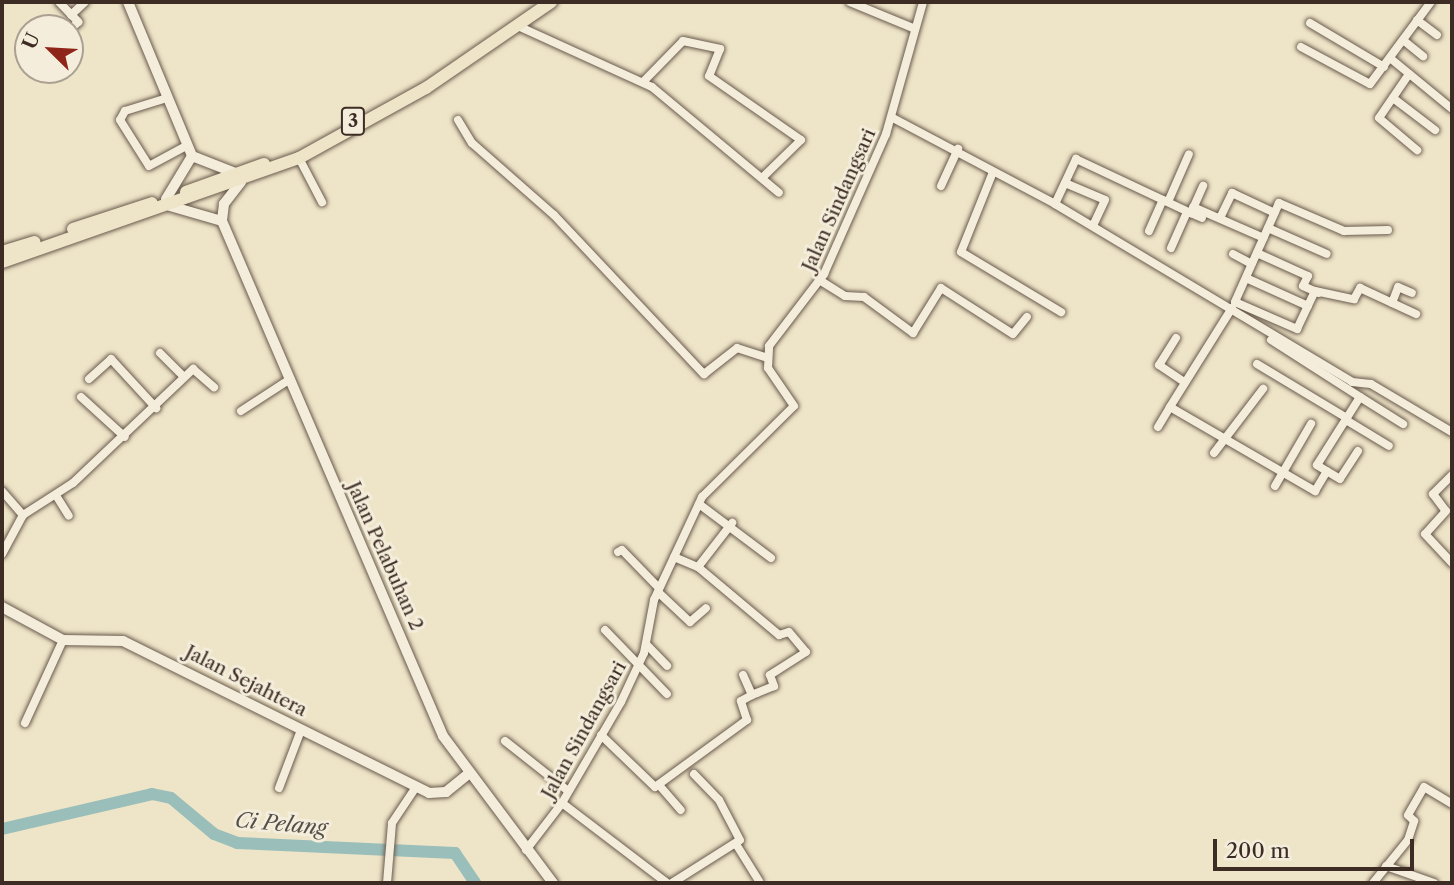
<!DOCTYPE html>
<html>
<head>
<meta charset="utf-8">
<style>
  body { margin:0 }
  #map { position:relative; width:1454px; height:885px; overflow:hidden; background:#eee4c7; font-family:"Libre Caslon Text",serif }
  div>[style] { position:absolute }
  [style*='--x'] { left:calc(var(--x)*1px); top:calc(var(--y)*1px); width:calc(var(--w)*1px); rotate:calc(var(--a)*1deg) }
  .river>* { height:12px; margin:-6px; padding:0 6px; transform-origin:6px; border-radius:6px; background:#9abeb9 }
  .roads { filter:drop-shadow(0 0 2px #695a4d) drop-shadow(0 0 2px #695a4d) }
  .street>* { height:8px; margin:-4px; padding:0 4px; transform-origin:4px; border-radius:4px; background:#f4eddb }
  .secondary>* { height:10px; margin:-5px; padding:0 5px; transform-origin:5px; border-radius:5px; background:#f4eddb }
  .primary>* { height:12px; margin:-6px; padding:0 6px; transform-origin:6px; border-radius:6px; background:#eee4c7 }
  span { translate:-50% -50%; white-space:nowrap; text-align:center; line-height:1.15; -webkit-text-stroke:6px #f4eddb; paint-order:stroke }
  .shield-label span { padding:2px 5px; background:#f4eddb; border:2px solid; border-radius:5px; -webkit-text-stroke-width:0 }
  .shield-label { font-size:18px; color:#3d2c24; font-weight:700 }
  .street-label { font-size:19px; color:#3d2c24 }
  .water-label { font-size:21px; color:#545049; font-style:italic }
  .frame { position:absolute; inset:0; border:4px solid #3d2c24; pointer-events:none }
  .north { position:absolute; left:14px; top:14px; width:70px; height:70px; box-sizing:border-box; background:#f4eddb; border:2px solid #aba092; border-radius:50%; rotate:294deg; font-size:19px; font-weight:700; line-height:28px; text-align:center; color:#3d2c24 }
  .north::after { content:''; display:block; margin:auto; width:24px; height:32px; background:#8f2418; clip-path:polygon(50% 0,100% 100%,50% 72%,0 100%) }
  .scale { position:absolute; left:1213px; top:839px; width:201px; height:32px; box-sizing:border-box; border:4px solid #3d2c24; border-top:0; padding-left:9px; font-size:21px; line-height:24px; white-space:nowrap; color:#3d2c24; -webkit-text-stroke:5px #f4eddb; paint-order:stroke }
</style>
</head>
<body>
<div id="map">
  <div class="river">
    <i style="--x:2;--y:829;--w:154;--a:-13.1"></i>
    <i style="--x:152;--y:794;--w:19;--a:12"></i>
    <i style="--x:171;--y:798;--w:56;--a:39.9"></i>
    <i style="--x:214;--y:834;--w:25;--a:21"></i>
    <i style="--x:237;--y:843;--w:218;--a:2.6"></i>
    <i style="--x:455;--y:853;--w:36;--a:56"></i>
  </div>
  <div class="roads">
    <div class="street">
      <i style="--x:59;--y:2;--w:28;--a:46"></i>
      <i style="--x:78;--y:22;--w:11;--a:135"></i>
      <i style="--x:850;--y:2;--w:68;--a:22.4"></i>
      <i style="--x:71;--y:15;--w:19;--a:-43"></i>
      <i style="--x:1417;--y:20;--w:25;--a:37"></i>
      <i style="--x:1310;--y:23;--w:86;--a:30.7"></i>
      <i style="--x:518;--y:26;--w:147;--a:24.5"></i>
      <i style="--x:652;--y:87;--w:165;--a:39.8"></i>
      <i style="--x:1403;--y:40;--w:26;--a:39"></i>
      <i style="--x:1301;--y:47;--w:78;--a:28.2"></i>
      <i style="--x:1370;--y:84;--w:102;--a:-53.4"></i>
      <i style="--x:1390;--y:58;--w:80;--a:39.4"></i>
      <i style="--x:1409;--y:74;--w:53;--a:124.3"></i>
      <i style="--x:1379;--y:118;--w:50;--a:40.1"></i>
      <i style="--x:643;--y:82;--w:57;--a:-45.7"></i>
      <i style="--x:683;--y:41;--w:38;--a:12"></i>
      <i style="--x:720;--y:49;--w:29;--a:112"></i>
      <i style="--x:709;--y:76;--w:112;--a:34.8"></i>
      <i style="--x:801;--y:140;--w:54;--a:135.7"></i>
      <i style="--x:167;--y:98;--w:44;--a:162.8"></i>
      <i style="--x:125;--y:111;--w:10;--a:119"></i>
      <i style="--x:120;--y:120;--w:54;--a:57.8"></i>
      <i style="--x:149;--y:166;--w:44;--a:-28.3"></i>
      <i style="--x:1393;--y:98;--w:53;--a:37.3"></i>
      <i style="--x:891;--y:117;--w:186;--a:27.9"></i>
      <i style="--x:1055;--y:204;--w:50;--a:-65"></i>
      <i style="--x:1076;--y:159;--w:127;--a:25.2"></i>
      <i style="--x:1191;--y:213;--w:30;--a:-66"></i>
      <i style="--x:458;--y:120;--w:27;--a:59"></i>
      <i style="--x:472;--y:143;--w:109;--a:41.3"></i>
      <i style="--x:554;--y:215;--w:219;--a:46.7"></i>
      <i style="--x:704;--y:374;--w:42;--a:-38.2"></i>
      <i style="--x:737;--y:348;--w:32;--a:18"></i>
      <i style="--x:299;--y:158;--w:50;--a:62.4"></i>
      <i style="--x:993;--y:172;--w:86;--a:111.8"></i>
      <i style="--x:961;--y:252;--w:117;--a:31"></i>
      <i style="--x:1065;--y:183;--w:43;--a:23"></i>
      <i style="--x:1105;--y:200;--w:26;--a:115"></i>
      <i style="--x:941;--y:186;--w:41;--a:-65.3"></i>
      <i style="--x:1168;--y:202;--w:52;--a:-66.4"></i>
      <i style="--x:1055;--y:204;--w:346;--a:30.9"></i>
      <i style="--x:1352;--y:382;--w:19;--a:6"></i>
      <i style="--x:1371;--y:384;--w:94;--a:30.7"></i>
      <i style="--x:1193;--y:207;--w:77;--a:23.6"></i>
      <i style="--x:1191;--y:213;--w:12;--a:24"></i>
      <i style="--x:1220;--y:218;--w:28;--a:-64"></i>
      <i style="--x:1232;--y:193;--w:47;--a:24.9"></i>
      <i style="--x:1268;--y:228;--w:64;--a:23.8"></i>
      <i style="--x:1388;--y:230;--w:44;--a:178.7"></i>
      <i style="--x:1344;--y:231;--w:71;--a:-156.7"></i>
      <i style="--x:1279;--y:203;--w:108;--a:114"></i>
      <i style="--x:1235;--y:302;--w:68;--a:23.5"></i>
      <i style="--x:1297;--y:329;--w:42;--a:-64.7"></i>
      <i style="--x:1315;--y:291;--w:40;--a:12"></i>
      <i style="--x:1354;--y:299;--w:13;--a:-61"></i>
      <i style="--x:1360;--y:288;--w:62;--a:24.9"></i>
      <i style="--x:1149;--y:231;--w:34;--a:-66"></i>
      <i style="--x:1171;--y:248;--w:39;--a:-66"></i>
      <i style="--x:1257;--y:253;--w:56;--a:24.3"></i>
      <i style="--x:1308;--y:276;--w:11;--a:117"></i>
      <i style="--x:1303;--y:286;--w:17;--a:24"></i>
      <i style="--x:1233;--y:254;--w:21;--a:28"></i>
      <i style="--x:1246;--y:278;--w:68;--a:24.3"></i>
      <i style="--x:821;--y:281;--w:28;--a:32"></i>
      <i style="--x:845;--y:296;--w:19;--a:3"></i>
      <i style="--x:864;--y:297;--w:61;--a:36.3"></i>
      <i style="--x:913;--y:333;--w:53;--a:-58.1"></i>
      <i style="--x:941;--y:288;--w:85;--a:32.6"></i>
      <i style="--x:1013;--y:334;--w:22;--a:-51"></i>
      <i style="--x:1392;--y:303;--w:17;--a:-69"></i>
      <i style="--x:1398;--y:287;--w:15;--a:23"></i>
      <i style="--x:1232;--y:308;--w:117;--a:122.1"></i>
      <i style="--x:1170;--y:407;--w:168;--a:30.1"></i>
      <i style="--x:1315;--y:491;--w:23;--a:-59"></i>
      <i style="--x:1176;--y:338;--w:32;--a:122"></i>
      <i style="--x:1159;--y:365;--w:30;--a:34"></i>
      <i style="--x:1271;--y:340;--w:106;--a:32.6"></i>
      <i style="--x:160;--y:353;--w:34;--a:45"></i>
      <i style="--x:1257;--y:364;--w:105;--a:31"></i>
      <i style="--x:89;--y:379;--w:30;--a:-42"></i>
      <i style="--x:111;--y:359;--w:67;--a:47.4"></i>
      <i style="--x:81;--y:397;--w:59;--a:42.3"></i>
      <i style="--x:241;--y:411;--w:59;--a:-33.1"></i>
      <i style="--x:1346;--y:420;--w:50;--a:31.2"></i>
      <i style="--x:1158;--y:427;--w:23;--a:-59"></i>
      <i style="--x:1358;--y:451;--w:33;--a:123"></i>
      <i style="--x:1340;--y:479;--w:27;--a:-149"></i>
      <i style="--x:1317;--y:465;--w:80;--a:-57.7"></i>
      <i style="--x:1360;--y:397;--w:51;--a:32.1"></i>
      <i style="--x:1214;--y:453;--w:81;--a:-52.6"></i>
      <i style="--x:1452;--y:475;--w:27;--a:135"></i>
      <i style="--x:1433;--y:494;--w:21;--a:53"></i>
      <i style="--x:1446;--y:511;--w:31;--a:132"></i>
      <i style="--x:1425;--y:534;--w:40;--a:47"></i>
      <i style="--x:1275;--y:486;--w:72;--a:-59.9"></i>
      <i style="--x:2;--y:491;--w:32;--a:49"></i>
      <i style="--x:23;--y:515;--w:44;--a:118.3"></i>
      <i style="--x:57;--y:497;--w:22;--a:58"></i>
      <i style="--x:699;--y:504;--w:90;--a:36.9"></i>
      <i style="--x:23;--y:515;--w:59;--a:-32.6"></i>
      <i style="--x:73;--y:483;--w:166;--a:-43.5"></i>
      <i style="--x:193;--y:369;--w:28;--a:41"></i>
      <i style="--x:618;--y:552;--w:4;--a:-27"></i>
      <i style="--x:622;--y:550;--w:53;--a:45.8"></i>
      <i style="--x:674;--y:557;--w:26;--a:23"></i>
      <i style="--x:698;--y:567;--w:106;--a:40"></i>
      <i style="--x:779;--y:635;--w:10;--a:-17"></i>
      <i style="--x:789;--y:632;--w:26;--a:50"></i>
      <i style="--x:806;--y:652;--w:43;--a:147.4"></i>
      <i style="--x:770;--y:675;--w:12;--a:70"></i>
      <i style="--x:774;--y:686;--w:18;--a:158"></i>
      <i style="--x:757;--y:693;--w:5;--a:158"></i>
      <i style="--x:752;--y:695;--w:22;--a:-114"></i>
      <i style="--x:698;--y:567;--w:56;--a:-52.3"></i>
      <i style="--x:658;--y:592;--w:44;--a:43.2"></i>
      <i style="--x:690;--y:622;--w:21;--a:-41"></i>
      <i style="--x:605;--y:630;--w:89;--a:45.9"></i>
      <i style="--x:647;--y:645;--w:29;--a:46"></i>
      <i style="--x:25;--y:723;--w:91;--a:-65.4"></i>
      <i style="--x:601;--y:735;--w:75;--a:43.9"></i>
      <i style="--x:655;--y:787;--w:114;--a:-36.1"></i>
      <i style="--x:747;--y:720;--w:20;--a:-108"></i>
      <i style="--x:741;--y:701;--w:13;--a:-29"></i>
      <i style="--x:505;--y:741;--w:80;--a:38.4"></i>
      <i style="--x:659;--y:785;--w:33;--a:49"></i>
      <i style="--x:279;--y:788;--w:62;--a:-69.2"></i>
      <i style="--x:562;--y:803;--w:132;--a:37.3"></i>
      <i style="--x:736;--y:844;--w:44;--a:58.1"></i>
      <i style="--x:526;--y:850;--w:59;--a:-52.5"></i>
      <i style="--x:562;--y:803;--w:117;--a:-59.7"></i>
      <i style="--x:621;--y:702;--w:54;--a:-64.9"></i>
      <i style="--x:644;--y:653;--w:54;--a:-79.3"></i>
      <i style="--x:654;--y:600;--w:114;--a:-65"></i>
      <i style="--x:702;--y:497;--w:129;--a:-44.7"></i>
      <i style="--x:794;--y:406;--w:46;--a:-124.4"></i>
      <i style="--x:768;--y:368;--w:22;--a:-87"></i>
      <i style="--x:769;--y:346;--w:91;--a:-52.6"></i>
      <i style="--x:824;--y:274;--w:153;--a:-66.1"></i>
      <i style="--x:886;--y:134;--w:137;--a:-74.3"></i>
      <i style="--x:1386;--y:866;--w:51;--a:19.5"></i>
      <i style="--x:387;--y:883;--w:60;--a:-85.2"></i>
      <i style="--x:392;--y:823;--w:43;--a:-56.3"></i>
      <i style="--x:672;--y:883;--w:80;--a:-32.3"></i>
      <i style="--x:740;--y:840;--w:45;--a:-117.7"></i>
      <i style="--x:719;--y:800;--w:36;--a:-134"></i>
      <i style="--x:1373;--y:883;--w:55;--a:-50.9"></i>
      <i style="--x:1408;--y:840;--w:20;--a:-72"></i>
      <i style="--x:1414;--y:821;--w:8;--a:-135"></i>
      <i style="--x:1408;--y:815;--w:32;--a:-60"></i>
      <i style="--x:1424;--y:787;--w:33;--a:31"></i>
    </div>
    <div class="secondary">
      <i style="--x:128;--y:2;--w:167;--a:67.4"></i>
      <i style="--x:192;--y:156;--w:49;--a:21.4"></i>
      <i style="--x:241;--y:182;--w:28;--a:128"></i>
      <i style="--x:224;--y:204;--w:17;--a:97"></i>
      <i style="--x:222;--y:221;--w:560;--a:66.77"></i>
      <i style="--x:443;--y:736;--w:184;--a:53.2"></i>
      <i style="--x:166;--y:199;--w:50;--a:-58.8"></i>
      <i style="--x:170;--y:206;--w:54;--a:16.1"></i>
      <i style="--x:2;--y:607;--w:69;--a:28.4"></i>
      <i style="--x:63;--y:640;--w:60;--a:1"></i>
      <i style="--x:123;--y:641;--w:342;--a:26.4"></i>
      <i style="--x:429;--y:793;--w:17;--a:-3"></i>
      <i style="--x:446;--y:792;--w:27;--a:-39"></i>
    </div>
    <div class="primary">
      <i style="--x:186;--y:192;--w:83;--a:-19.7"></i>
      <i style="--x:73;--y:229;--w:83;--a:-18.2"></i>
      <i style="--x:2;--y:252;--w:34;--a:-17"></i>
      <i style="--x:2;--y:262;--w:315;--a:-19.3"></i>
      <i style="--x:299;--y:158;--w:145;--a:-28.9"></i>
      <i style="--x:426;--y:88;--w:152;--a:-34.5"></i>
    </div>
  </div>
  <div class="shield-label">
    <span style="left:353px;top:121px">3</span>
  </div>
  <div class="street-label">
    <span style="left:839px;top:200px;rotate:-66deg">Jalan Sindangsari</span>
    <span style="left:385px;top:556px;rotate:66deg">Jalan Pelabuhan 2</span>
    <span style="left:246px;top:681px;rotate:27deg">Jalan Sejahtera</span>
    <span style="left:584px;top:730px;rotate:-61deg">Jalan Sindangsari</span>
  </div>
  <div class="water-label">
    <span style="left:281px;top:824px;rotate:5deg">Ci Pelang</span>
  </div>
  <div class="frame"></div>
  <div class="north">U</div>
  <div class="scale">200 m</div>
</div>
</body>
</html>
